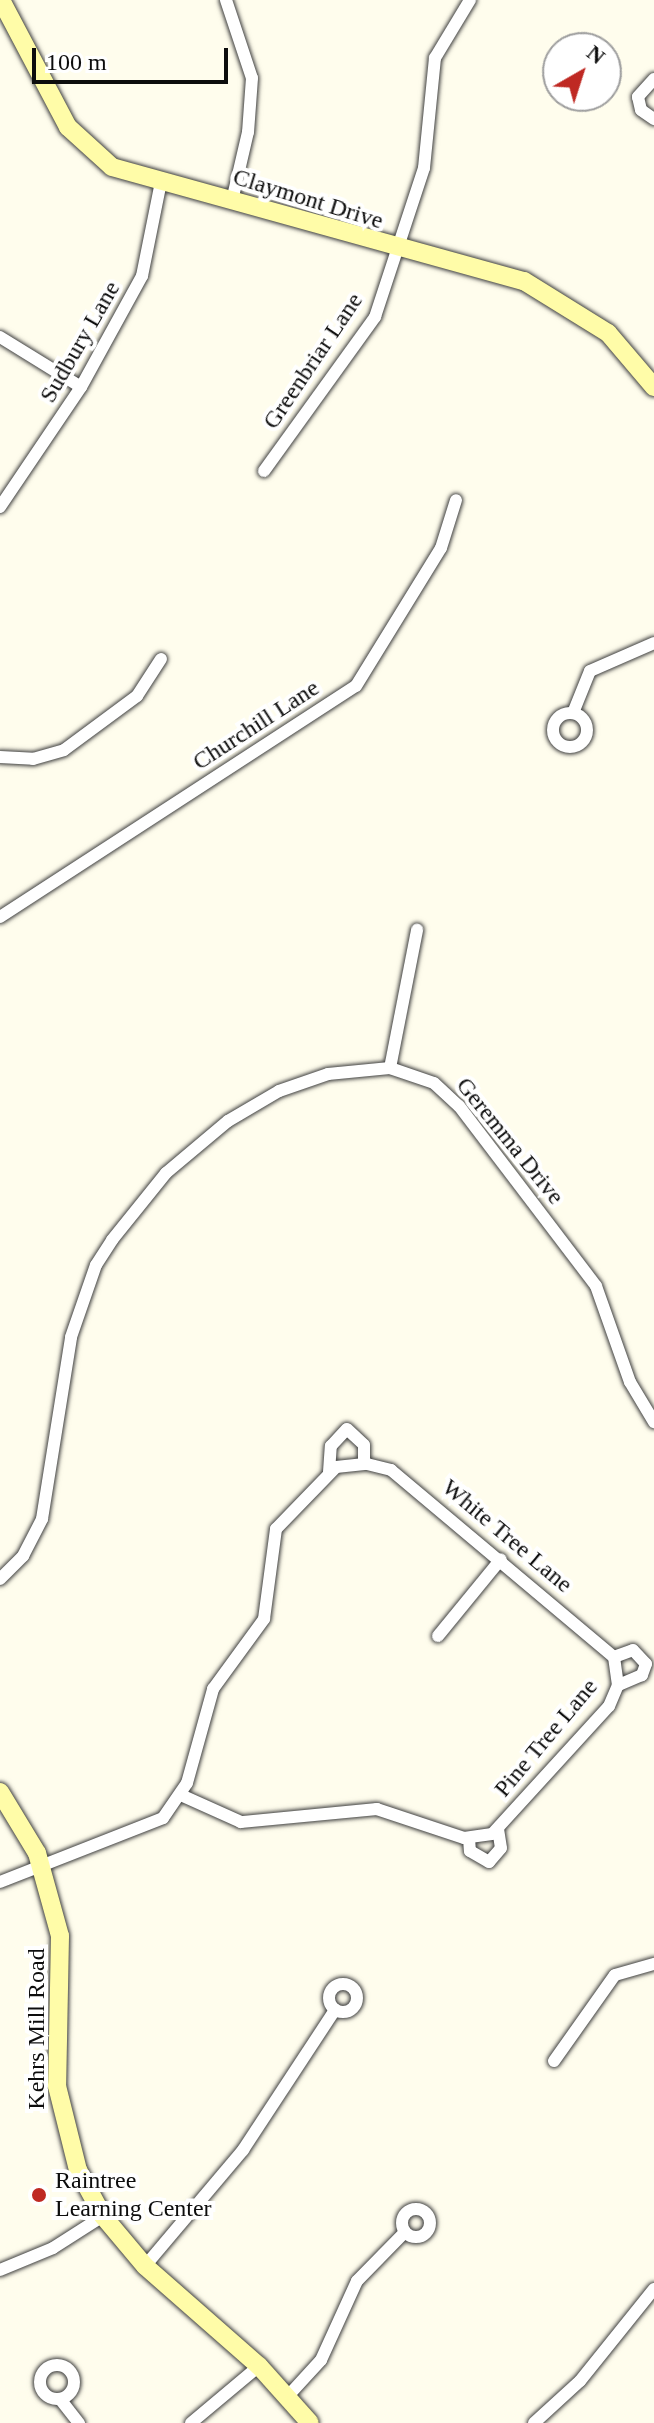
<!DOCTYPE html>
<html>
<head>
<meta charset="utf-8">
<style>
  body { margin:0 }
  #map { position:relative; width:654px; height:2423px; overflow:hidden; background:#fffded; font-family:"Times New Roman",serif }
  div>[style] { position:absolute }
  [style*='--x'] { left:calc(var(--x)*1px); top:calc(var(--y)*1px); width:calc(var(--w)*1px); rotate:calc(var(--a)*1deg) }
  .roads { filter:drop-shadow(0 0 2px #404040) drop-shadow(0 0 2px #404040) }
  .street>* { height:12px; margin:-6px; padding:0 6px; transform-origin:6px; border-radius:6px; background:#fff }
  .street>.ring { margin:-6px; padding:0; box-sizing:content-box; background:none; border:12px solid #fff; border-radius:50% }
  .secondary>* { height:18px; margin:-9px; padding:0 9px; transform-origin:9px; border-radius:9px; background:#fffca8 }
  .dots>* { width:22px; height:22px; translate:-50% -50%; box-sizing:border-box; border:4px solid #fff; border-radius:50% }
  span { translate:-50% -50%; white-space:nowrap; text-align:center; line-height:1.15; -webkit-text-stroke:8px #fff; paint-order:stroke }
  .street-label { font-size:24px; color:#0d0d0d }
  .poi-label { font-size:24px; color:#0d0d0d }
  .left { translate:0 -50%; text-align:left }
  .north { position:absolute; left:542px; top:32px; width:80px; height:80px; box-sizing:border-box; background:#fff; border:2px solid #9e9e9e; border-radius:50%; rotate:39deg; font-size:22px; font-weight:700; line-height:32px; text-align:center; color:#0d0d0d }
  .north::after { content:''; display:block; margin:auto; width:28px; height:36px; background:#bf2923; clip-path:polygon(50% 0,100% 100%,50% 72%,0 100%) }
  .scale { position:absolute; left:32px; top:48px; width:196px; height:36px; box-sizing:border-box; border:4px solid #0d0d0d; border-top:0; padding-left:10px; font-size:24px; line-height:28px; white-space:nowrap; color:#0d0d0d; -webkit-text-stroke:6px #fff; paint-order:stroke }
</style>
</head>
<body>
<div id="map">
  <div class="roads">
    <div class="street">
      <i style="--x:226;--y:0;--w:82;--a:71.6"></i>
      <i style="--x:252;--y:78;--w:54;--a:94.2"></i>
      <i style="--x:248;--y:132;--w:71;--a:103.1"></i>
      <i style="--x:654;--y:79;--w:24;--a:132"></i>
      <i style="--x:638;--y:97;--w:13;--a:77"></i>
      <i style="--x:641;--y:110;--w:16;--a:35"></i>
      <i style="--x:0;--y:337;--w:95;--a:31.7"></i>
      <i style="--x:264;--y:471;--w:190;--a:-54.2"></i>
      <i style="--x:375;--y:317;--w:157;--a:-71.8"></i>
      <i style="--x:424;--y:168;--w:111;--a:-84.3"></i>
      <i style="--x:435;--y:58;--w:68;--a:-58.9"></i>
      <i style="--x:0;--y:507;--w:145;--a:-56"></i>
      <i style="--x:81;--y:387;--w:127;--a:-61.2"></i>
      <i style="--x:142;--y:276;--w:96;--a:-78.6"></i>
      <i style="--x:573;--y:713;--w:45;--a:-68"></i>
      <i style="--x:590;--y:671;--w:70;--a:-23.6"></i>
      <i class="ring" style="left:553px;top:713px;width:22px;height:22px"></i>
      <i style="--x:0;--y:757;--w:33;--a:3"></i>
      <i style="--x:33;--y:759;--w:32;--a:-16"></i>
      <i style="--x:64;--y:750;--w:91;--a:-36.5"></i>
      <i style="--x:137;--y:696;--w:44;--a:-57"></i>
      <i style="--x:0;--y:917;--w:424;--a:-33"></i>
      <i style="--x:356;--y:686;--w:162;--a:-58.4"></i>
      <i style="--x:441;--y:548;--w:50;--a:-72.6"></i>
      <i style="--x:390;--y:1068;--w:141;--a:-78.9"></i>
      <i style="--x:329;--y:1472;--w:26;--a:-86"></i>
      <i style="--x:331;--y:1446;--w:23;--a:-47"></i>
      <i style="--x:347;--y:1429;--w:23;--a:43"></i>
      <i style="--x:364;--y:1445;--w:19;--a:90"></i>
      <i style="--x:0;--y:1579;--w:33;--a:-45"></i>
      <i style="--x:23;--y:1556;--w:42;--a:-62.8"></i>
      <i style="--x:42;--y:1519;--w:184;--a:-80.9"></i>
      <i style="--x:71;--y:1337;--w:76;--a:-70.9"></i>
      <i style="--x:96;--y:1265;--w:30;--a:-57"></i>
      <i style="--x:112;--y:1240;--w:86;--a:-51.1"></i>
      <i style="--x:166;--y:1173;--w:81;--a:-40"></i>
      <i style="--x:228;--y:1121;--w:59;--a:-30.5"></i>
      <i style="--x:279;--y:1091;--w:52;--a:-19.1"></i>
      <i style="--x:328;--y:1074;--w:62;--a:-5.5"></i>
      <i style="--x:390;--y:1068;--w:46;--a:18.8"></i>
      <i style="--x:434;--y:1083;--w:34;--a:43"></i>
      <i style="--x:459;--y:1106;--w:226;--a:52.7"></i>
      <i style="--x:596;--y:1286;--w:102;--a:70.5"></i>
      <i style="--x:630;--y:1382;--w:47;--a:59"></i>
      <i style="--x:438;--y:1636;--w:99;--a:-50.7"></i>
      <i style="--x:614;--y:1657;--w:20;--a:-20"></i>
      <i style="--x:633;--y:1650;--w:19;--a:47"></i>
      <i style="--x:646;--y:1664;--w:12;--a:110"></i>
      <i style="--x:642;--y:1675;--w:26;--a:157"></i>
      <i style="--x:469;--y:1838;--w:13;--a:86"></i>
      <i style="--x:470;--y:1851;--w:22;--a:30"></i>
      <i style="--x:489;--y:1862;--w:18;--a:-49"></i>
      <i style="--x:501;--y:1848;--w:19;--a:-99"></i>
      <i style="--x:0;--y:1882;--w:175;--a:-21.4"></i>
      <i style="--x:163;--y:1818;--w:42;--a:-55.6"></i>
      <i style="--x:187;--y:1783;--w:98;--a:-74.5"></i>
      <i style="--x:213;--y:1689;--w:87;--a:-53.9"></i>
      <i style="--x:264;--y:1619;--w:91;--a:-82.4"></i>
      <i style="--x:276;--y:1529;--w:86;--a:-45.9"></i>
      <i style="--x:336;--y:1467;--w:31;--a:-6"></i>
      <i style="--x:367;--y:1464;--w:25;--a:14"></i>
      <i style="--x:391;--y:1470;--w:291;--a:40"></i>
      <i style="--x:614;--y:1657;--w:28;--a:82"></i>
      <i style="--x:618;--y:1685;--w:23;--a:113"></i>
      <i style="--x:609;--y:1706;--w:173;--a:132.4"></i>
      <i style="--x:492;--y:1834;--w:28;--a:172"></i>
      <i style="--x:464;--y:1838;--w:92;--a:-161.6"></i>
      <i style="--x:377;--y:1809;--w:137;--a:174.5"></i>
      <i style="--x:241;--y:1822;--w:66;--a:-155.8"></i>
      <i class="ring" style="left:329px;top:1984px;width:16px;height:16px"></i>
      <i style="--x:554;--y:2061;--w:105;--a:-54.7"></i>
      <i style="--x:615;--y:1975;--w:41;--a:-15.8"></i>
      <i class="ring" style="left:402px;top:2209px;width:16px;height:16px"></i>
      <i style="--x:145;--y:2266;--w:152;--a:-49.8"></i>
      <i style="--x:243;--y:2150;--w:168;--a:-56.7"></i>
      <i style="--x:0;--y:2270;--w:57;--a:-22.5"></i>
      <i style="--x:53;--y:2248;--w:59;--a:-32.6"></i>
      <i class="ring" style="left:40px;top:2365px;width:22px;height:22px"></i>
      <i style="--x:288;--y:2396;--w:49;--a:-47.5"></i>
      <i style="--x:321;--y:2360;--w:87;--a:-65.5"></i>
      <i style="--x:357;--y:2281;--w:67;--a:-45.6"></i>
      <i style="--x:60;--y:2399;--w:31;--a:52"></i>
      <i style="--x:191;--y:2423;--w:89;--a:-40"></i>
      <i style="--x:534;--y:2423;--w:62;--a:-42.4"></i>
      <i style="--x:580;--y:2381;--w:118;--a:-51.2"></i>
    </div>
    <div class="secondary">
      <i style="--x:1;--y:0;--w:144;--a:62.2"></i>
      <i style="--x:68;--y:127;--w:59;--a:42.3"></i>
      <i style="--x:112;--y:167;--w:427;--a:15.5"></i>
      <i style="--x:524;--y:281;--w:99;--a:31.8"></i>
      <i style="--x:608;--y:333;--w:71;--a:49.6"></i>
      <i style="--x:0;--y:1792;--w:71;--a:58.8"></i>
      <i style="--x:37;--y:1853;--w:86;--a:74.5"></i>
      <i style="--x:60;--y:1936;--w:150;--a:91.1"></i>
      <i style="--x:57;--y:2086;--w:87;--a:76"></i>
      <i style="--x:78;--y:2170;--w:52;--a:61.5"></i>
      <i style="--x:103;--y:2216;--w:65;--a:50"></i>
      <i style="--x:145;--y:2266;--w:152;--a:41.3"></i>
      <i style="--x:259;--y:2366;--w:76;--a:48.2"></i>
    </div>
  </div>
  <div class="dots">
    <i style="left:39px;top:2195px;background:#bf2923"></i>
  </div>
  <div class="street-label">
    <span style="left:308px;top:199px;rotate:17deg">Claymont Drive</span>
    <span style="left:80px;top:342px;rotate:-60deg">Sudbury Lane</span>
    <span style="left:313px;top:361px;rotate:-56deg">Greenbriar Lane</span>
    <span style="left:256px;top:725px;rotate:-33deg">Churchill Lane</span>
    <span style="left:510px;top:1141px;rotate:51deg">Geremma Drive</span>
    <span style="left:507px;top:1536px;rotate:40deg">White Tree Lane</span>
    <span style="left:546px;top:1738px;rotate:-50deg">Pine Tree Lane</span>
    <span style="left:37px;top:2029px;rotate:-90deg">Kehrs Mill Road</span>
  </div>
  <div class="poi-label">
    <span class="left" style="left:55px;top:2195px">Raintree<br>Learning Center</span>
  </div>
  <div class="north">N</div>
  <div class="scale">100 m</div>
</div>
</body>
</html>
